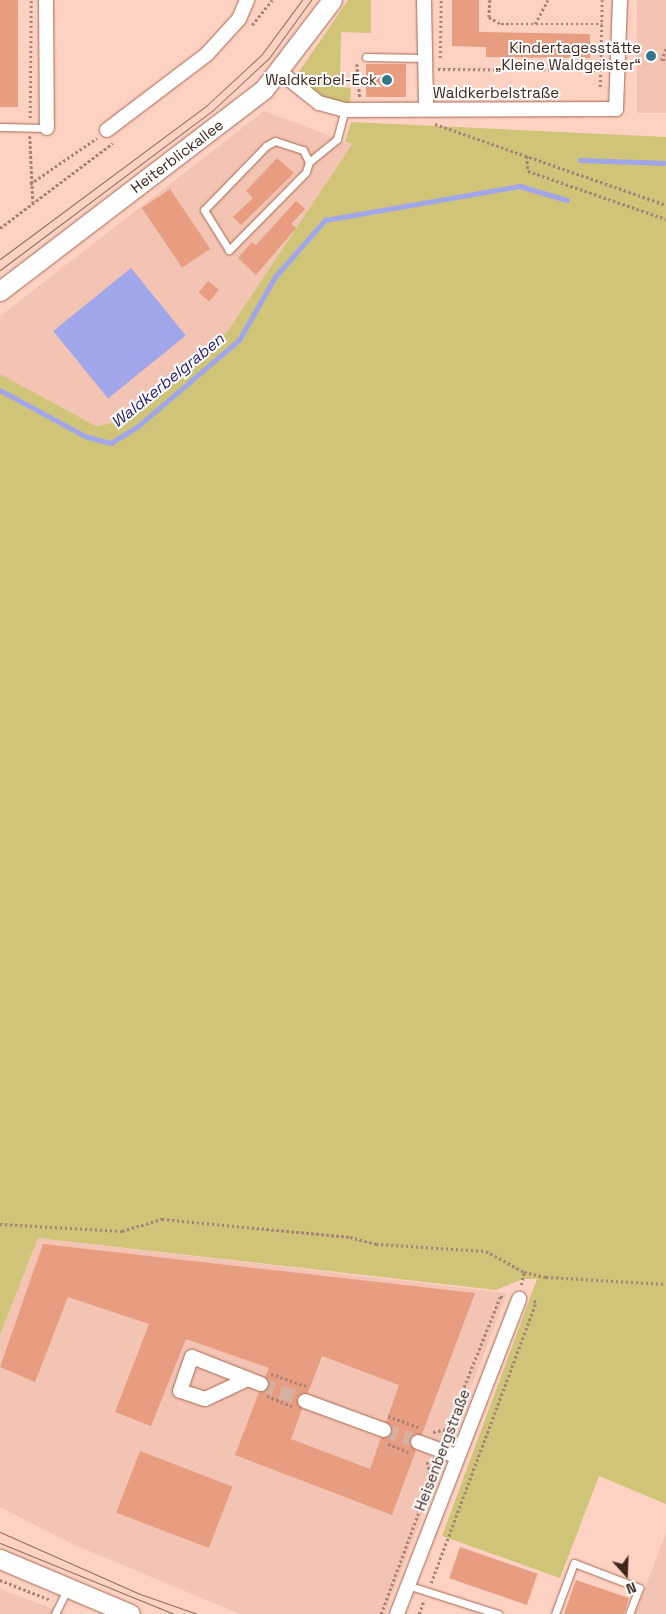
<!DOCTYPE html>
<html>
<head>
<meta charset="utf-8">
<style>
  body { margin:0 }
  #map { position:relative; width:666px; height:1614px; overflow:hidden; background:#fdd2c3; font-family:"Space Grotesk",sans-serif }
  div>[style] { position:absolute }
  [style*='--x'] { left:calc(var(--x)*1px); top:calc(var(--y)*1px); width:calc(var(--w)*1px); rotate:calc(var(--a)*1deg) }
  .built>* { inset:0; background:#f3c4b3; transform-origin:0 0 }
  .green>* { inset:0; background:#d0c478 }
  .water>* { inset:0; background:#a1a6eb; transform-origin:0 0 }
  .stream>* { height:4.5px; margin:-2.25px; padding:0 2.25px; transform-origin:2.25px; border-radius:2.25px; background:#a1a6eb }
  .building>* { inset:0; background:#e89c80; transform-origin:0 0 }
  .street-tunnel>* { height:14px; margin-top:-7px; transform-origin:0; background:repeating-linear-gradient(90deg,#d7afa1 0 14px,transparent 0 21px) }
  .path>* { height:2.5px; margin-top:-1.25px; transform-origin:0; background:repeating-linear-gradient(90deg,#a78377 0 2.5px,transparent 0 5px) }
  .roads { filter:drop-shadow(0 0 1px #a66750) drop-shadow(0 0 1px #a66750) }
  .lane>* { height:7px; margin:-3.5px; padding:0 3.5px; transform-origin:3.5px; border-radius:3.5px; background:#fff }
  .street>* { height:14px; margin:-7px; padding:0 7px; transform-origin:7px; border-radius:7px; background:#fff }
  .secondary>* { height:19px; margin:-9.5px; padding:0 9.5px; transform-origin:9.5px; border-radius:9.5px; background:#fff }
  .tram>* { height:1px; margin:-0.5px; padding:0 0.5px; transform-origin:0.5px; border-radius:0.5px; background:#8f6d61 }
  .dots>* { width:14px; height:14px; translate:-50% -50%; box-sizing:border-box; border:2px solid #fefefe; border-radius:50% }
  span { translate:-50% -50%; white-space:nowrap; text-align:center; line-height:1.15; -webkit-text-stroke:4px #fefefe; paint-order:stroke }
  .poi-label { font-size:15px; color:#40251b }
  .right { translate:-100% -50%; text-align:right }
  .street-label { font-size:15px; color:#40251b }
  .water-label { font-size:16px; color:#28206e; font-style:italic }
  .north { position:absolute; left:601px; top:1549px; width:50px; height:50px; -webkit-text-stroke:4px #fefefe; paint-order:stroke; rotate:160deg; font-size:14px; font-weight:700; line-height:20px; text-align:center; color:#40251b }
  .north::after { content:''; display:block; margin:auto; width:18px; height:22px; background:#40251b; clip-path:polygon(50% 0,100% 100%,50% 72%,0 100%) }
</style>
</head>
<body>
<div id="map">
  <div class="built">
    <i style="left:637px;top:0;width:29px;height:113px"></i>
    <i style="clip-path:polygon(264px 111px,352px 144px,227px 332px,124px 421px,96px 426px,0 374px,0 316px)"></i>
    <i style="clip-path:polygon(38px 1238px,507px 1293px,385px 1614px,240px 1614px,70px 1543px,0 1507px,0 1335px)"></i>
    <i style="clip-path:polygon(666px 1533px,666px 1614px,635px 1614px)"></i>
    <i style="clip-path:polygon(0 1589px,56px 1610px,66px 1614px,0 1614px)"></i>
  </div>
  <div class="green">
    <i style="clip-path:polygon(348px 0,371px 0,371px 33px,341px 32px,340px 87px,351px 88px,350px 104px,321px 100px,294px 79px)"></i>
    <i style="clip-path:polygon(351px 122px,666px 137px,666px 1504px,599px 1476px,560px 1578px,442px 1536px,537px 1279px,523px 1279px,496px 1290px,38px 1238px,0 1335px,0 374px,96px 426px,124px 421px,227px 332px,352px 144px,345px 141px)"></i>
  </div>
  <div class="water">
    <i style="left:131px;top:268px;width:87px;height:100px;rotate:51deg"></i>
  </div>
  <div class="stream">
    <i style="--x:580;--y:160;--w:86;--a:2"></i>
    <i style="--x:0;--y:390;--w:97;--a:28.4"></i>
    <i style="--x:85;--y:436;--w:27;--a:15"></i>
    <i style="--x:111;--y:443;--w:31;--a:-32"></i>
    <i style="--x:137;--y:427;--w:134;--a:-40.5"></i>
    <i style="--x:239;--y:340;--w:73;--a:-60.3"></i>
    <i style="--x:275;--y:277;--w:76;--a:-48.7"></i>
    <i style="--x:325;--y:220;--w:198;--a:-9.9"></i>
    <i style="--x:520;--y:186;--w:49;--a:16.6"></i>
  </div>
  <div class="building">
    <i style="left:0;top:0;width:18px;height:107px"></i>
    <i style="clip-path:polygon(452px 0,479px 0,479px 32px,590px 34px,590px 58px,486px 57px,486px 47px,452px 46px)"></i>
    <i style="left:366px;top:64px;width:40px;height:33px"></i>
    <i style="clip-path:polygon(277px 158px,294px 173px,241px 225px,233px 217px,253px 198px,246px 191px)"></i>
    <i style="left:170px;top:189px;width:72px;height:34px;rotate:56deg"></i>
    <i style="clip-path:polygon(296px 201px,305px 209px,291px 224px,296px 228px,256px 275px,238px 258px,252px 242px,256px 245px)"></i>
    <i style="left:208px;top:281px;width:14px;height:15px;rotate:39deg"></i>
    <i style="clip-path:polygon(evenodd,43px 1244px,475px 1293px,422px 1434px,410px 1439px,416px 1450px,392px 1515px,235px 1455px,259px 1392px,269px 1387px,265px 1377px,269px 1368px,186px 1339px,151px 1426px,115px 1412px,149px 1324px,68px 1297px,35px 1382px,0 1367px,43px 1244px,322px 1356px,399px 1385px,386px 1422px,392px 1433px,381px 1438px,370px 1469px,291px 1439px,302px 1409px,297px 1398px,308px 1393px,322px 1356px)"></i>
    <i style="left:140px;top:1451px;width:99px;height:66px;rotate:21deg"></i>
    <i style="left:460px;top:1547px;width:82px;height:33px;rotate:19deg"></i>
    <i style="clip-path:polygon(576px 1580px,629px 1598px,624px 1614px,564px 1614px)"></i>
  </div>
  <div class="street-tunnel">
    <i style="--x:261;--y:1384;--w:47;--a:21.1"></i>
    <i style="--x:384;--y:1430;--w:36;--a:19"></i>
  </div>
  <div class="path">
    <i style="--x:490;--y:0;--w:17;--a:93"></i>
    <i style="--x:489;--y:17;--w:14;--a:30"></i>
    <i style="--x:501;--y:24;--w:101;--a:0"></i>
    <i style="--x:535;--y:24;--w:27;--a:-62"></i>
    <i style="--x:252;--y:25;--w:32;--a:-51"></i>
    <i style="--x:666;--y:49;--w:12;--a:110"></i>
    <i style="--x:662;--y:60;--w:4;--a:0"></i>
    <i style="--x:440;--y:58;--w:58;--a:-89"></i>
    <i style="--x:357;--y:64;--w:34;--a:85"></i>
    <i style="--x:438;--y:69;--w:167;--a:0.3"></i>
    <i style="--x:600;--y:87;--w:87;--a:-88.7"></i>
    <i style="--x:30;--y:118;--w:118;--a:-89.5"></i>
    <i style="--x:435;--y:124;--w:245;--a:19.3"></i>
    <i style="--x:30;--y:136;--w:66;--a:87.4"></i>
    <i style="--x:527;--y:156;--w:15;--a:86"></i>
    <i style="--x:528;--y:171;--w:146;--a:19.2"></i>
    <i style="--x:30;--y:184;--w:81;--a:-34.5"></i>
    <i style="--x:0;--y:228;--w:141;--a:-37"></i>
    <i style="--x:0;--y:1224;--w:122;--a:3.3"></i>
    <i style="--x:122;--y:1231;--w:42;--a:-16.7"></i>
    <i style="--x:162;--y:1219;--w:189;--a:5.5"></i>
    <i style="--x:350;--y:1237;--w:27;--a:15"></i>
    <i style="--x:376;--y:1244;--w:110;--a:3.6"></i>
    <i style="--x:486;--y:1251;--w:43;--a:28.9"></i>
    <i style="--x:524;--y:1272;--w:23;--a:13"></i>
    <i style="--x:546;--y:1277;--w:120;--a:3.3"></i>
    <i style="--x:521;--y:1285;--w:13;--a:-77"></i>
    <i style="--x:271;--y:1374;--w:39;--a:19"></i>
    <i style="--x:267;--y:1396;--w:27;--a:22"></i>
    <i style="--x:388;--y:1416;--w:35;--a:20"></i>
    <i style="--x:433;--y:1432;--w:14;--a:-12"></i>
    <i style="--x:447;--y:1429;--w:142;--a:-68.1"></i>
    <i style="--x:500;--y:1297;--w:5;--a:0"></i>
    <i style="--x:388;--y:1444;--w:22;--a:22"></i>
    <i style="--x:0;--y:1580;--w:55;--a:21.4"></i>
    <i style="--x:431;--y:1583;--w:300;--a:-69.5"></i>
    <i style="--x:536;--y:1302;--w:4;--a:-166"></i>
    <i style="--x:381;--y:1614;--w:144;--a:-69.7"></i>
    <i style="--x:431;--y:1479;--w:18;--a:-103"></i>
    <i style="--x:419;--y:1614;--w:15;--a:-70"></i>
  </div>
  <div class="roads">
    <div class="lane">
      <i style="--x:366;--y:57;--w:58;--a:1"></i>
      <i style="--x:0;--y:127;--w:47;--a:1.2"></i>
      <i style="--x:275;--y:141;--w:29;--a:18"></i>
      <i style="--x:303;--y:150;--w:13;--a:63"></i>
      <i style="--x:309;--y:162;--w:10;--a:107"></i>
      <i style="--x:306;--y:172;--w:110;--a:134.6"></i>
      <i style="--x:229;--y:250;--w:47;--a:-122"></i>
      <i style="--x:204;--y:210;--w:89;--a:-45.9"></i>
      <i style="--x:266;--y:146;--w:10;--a:-29"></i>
      <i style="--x:309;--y:162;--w:36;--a:-39"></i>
      <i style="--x:337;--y:139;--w:30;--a:-75"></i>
      <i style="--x:407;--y:1585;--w:96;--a:17.7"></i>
      <i style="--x:55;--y:1614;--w:25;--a:-64"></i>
      <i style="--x:555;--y:1614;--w:54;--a:-69.6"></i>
      <i style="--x:574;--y:1563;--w:70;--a:21"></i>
      <i style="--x:639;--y:1588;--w:28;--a:111"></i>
    </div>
    <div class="street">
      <i style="--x:46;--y:0;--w:128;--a:89.6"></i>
      <i style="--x:424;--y:0;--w:109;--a:88.9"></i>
      <i style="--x:280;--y:72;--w:50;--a:38.5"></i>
      <i style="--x:319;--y:103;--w:27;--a:15"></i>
      <i style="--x:345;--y:110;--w:271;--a:-0.2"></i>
      <i style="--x:616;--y:109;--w:109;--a:-87.9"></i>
      <i style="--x:107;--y:130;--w:126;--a:-37.2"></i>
      <i style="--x:207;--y:54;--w:47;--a:-47.6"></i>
      <i style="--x:239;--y:19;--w:21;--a:-67"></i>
      <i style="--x:248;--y:1379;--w:47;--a:155.1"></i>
      <i style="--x:205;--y:1399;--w:26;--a:-162"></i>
      <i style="--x:180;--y:1391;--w:36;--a:-71"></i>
      <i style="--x:192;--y:1357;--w:74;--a:21.4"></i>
      <i style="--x:305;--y:1401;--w:84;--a:20.2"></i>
      <i style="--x:418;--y:1442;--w:40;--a:20.2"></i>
      <i style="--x:397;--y:1614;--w:338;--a:-68.8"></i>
    </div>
    <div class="secondary">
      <i style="--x:0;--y:291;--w:332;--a:-37.4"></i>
      <i style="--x:264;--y:89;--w:112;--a:-52.6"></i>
      <i style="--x:0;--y:1559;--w:141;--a:22.9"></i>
    </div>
  </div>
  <div class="tram">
    <i style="--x:0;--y:259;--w:258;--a:-36.6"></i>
    <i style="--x:207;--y:105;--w:75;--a:-42.8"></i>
    <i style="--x:262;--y:54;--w:67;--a:-53.5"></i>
    <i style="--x:0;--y:270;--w:265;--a:-36.9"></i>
    <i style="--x:212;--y:111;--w:78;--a:-42.9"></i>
    <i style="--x:269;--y:58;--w:72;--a:-54.1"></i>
    <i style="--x:0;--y:1532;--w:153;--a:23.9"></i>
    <i style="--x:140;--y:1594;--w:60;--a:19.3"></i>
    <i style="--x:0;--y:1543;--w:188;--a:22.2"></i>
  </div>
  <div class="dots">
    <i style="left:651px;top:56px;background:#357689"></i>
    <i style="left:387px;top:80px;background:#357689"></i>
  </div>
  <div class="poi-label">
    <span class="right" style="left:641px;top:56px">Kindertagesstätte<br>„Kleine Waldgeister“</span>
    <span class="right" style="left:377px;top:80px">Waldkerbel-Eck</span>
  </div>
  <div class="street-label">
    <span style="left:496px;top:93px">Waldkerbelstraße</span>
    <span style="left:177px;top:156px;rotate:-37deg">Heiterblickallee</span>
    <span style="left:442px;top:1450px;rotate:-69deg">Heisenbergstraße</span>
  </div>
  <div class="water-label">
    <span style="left:168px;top:381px;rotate:-39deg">Waldkerbelgraben</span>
  </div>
  <div class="north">N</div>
</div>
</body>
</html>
